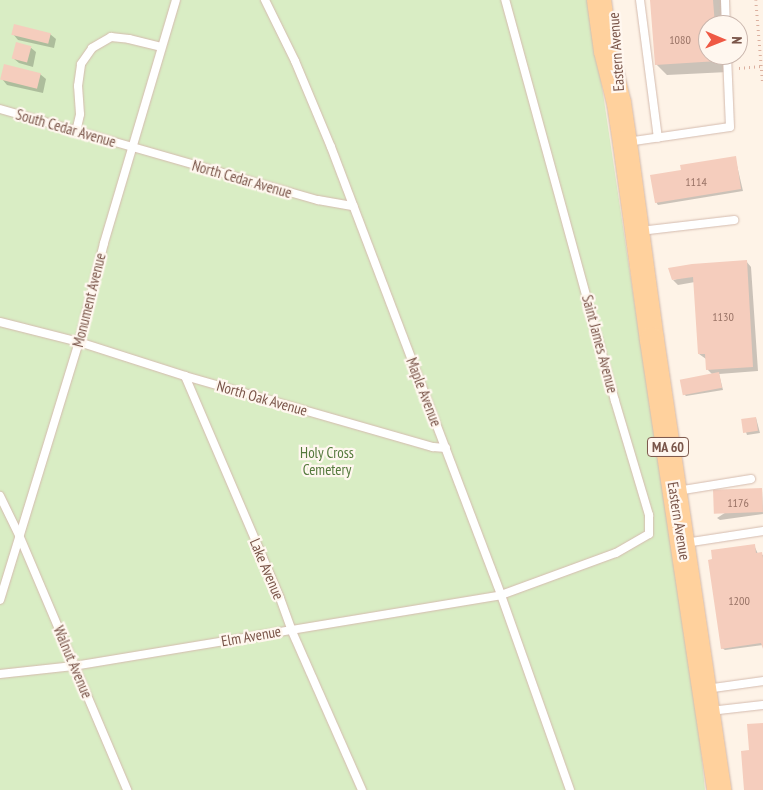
<!DOCTYPE html>
<html>
<head>
<meta charset="utf-8">
<style>
  body { margin:0 }
  #map { position:relative; width:763px; height:790px; overflow:hidden; background:#fef3e7; font-family:"PT Sans Narrow",sans-serif }
  div>[style] { position:absolute }
  [style*='--x'] { left:calc(var(--x)*1px); top:calc(var(--y)*1px); width:calc(var(--w)*1px); rotate:calc(var(--a)*1deg) }
  .green>* { inset:0; background:#d9edc4 }
  .shadow>* { inset:0; background:#0003 }
  .building>* { inset:0; background:#f5cdbd; transform-origin:0 0 }
  .path>* { height:2.5px; margin-top:-1.25px; transform-origin:0; background:repeating-linear-gradient(90deg,#dbb09f 0 1px,transparent 0 5px) }
  .roads { filter:drop-shadow(0 0 1px #d4bbae) drop-shadow(0 0 1px #d4bbae) }
  .service>* { height:8px; margin:-4px; padding:0 4px; transform-origin:4px; border-radius:4px; background:#fff }
  .primary>* { height:24px; margin:-12px; padding:0 12px; transform-origin:12px; border-radius:12px; background:#ffd19d }
  span { translate:-50% -50%; white-space:nowrap; text-align:center; line-height:1.15; -webkit-text-stroke:4.5px #fff7ef; paint-order:stroke }
  .number-label { font-size:12px; color:#997366 }
  .number-label span { -webkit-text-stroke-width:0 }
  .shield-label span { padding:1px 4px; background:#fff7ef; border:1px solid; border-radius:4px; -webkit-text-stroke-width:0 }
  .shield-label { font-size:14px; color:#7a5549; font-weight:700 }
  .street-label { font-size:15px; color:#7a5549 }
  .park-label { font-size:15px; color:#557a3d }
  .north { position:absolute; left:698px; top:15px; width:50px; height:50px; box-sizing:border-box; background:#fff7ef; border:1px solid #cab6ad; border-radius:50%; rotate:91deg; font-size:14px; font-weight:700; line-height:20px; text-align:center; color:#7a5549 }
  .north::after { content:''; display:block; margin:auto; width:18px; height:22px; background:#ef5944; clip-path:polygon(50% 0,100% 100%,50% 72%,0 100%) }
</style>
</head>
<body>
<div id="map">
  <div class="green">
    <i style="clip-path:polygon(0 0,589px 0,700px 740px,705px 790px,0 790px)"></i>
  </div>
  <div class="shadow">
    <i style="clip-path:polygon(651px 0,723px 0,725px 25px,708px 25px,708px 55px,727px 55px,728px 72px,667px 75px,656px 64px)"></i>
    <i style="clip-path:polygon(13px 34px,50px 34px,56px 39px,54px 48px,18px 40px)"></i>
    <i style="clip-path:polygon(30px 47px,36px 52px,33px 67px,19px 63px,13px 58px)"></i>
    <i style="clip-path:polygon(40px 74px,46px 79px,43px 93px,7px 85px,2px 79px)"></i>
    <i style="clip-path:polygon(735px 157px,743px 191px,658px 205px,656px 202px,683px 171px)"></i>
    <i style="clip-path:polygon(746px 261px,751px 267px,758px 371px,719px 374px,723px 390px,686px 396px,684px 394px,713px 375px,707px 369px,706px 359px,699px 354px,695px 282px,678px 285px,673px 280px)"></i>
    <i style="clip-path:polygon(756px 418px,760px 433px,747px 435px,742px 420px)"></i>
    <i style="clip-path:polygon(762px 489px,763px 514px,720px 520px,717px 518px)"></i>
    <i style="clip-path:polygon(754px 545px,758px 554px,763px 555px,763px 648px,763px 645px,725px 650px,722px 648px)"></i>
  </div>
  <div class="building">
    <i style="clip-path:polygon(650px 0,713px 0,715px 25px,708px 25px,708px 55px,717px 55px,718px 61px,655px 65px)"></i>
    <i style="left:14px;top:24px;width:38px;height:11px;rotate:14deg"></i>
    <i style="left:16px;top:42px;width:16px;height:17px;rotate:15deg"></i>
    <i style="left:4px;top:64px;width:38px;height:16px;rotate:14deg"></i>
    <i style="clip-path:polygon(736px 156px,741px 189px,655px 203px,650px 175px,681px 170px,680px 165px)"></i>
    <i style="clip-path:polygon(747px 260px,753px 367px,706px 370px,705px 354px,698px 354px,693px 277px,672px 280px,668px 268px,692px 264px)"></i>
    <i style="left:719px;top:372px;width:16px;height:40px;rotate:79deg"></i>
    <i style="left:756px;top:417px;width:14px;height:15px;rotate:82deg"></i>
    <i style="left:762px;top:488px;width:24px;height:49px;rotate:88deg"></i>
    <i style="clip-path:polygon(755px 544px,756px 553px,762px 552px,763px 558px,763px 649px,761px 643px,721px 649px,708px 560px,712px 559px,711px 550px)"></i>
    <i style="clip-path:polygon(763px 723px,763px 790px,744px 790px,741px 751px,749px 750px,747px 724px)"></i>
  </div>
  <div class="path">
    <i style="--x:756;--y:0;--w:85;--a:85.3"></i>
    <i style="--x:739;--y:68;--w:22;--a:-5"></i>
  </div>
  <div class="roads">
    <div class="service">
      <i style="--x:265;--y:0;--w:68;--a:63.8"></i>
      <i style="--x:295;--y:61;--w:93;--a:67.3"></i>
      <i style="--x:331;--y:147;--w:479;--a:69.2"></i>
      <i style="--x:501;--y:595;--w:207;--a:70.5"></i>
      <i style="--x:640;--y:0;--w:139;--a:82.6"></i>
      <i style="--x:725;--y:0;--w:25;--a:88"></i>
      <i style="--x:0;--y:109;--w:331;--a:16"></i>
      <i style="--x:318;--y:200;--w:36;--a:10"></i>
      <i style="--x:76;--y:132;--w:18;--a:-77"></i>
      <i style="--x:80;--y:114;--w:28;--a:-94"></i>
      <i style="--x:78;--y:86;--w:22;--a:-82"></i>
      <i style="--x:81;--y:64;--w:19;--a:-55"></i>
      <i style="--x:92;--y:48;--w:22;--a:-30"></i>
      <i style="--x:111;--y:37;--w:18;--a:6"></i>
      <i style="--x:129;--y:39;--w:33;--a:14"></i>
      <i style="--x:627;--y:142;--w:104;--a:-8.3"></i>
      <i style="--x:730;--y:127;--w:72;--a:-92.4"></i>
      <i style="--x:640;--y:231;--w:95;--a:-6.7"></i>
      <i style="--x:0;--y:322;--w:81;--a:14.2"></i>
      <i style="--x:79;--y:342;--w:111;--a:17.8"></i>
      <i style="--x:185;--y:376;--w:258;--a:16"></i>
      <i style="--x:433;--y:447;--w:13;--a:4"></i>
      <i style="--x:185;--y:376;--w:241;--a:66.8"></i>
      <i style="--x:280;--y:598;--w:33;--a:70"></i>
      <i style="--x:291;--y:629;--w:176;--a:66.2"></i>
      <i style="--x:677;--y:491;--w:75;--a:-9.2"></i>
      <i style="--x:0;--y:496;--w:43;--a:64"></i>
      <i style="--x:19;--y:535;--w:277;--a:67"></i>
      <i style="--x:685;--y:543;--w:79;--a:-8.7"></i>
      <i style="--x:0;--y:600;--w:270;--a:-73"></i>
      <i style="--x:79;--y:342;--w:102;--a:-75.8"></i>
      <i style="--x:104;--y:243;--w:253;--a:-73.5"></i>
      <i style="--x:0;--y:674;--w:74;--a:-6.2"></i>
      <i style="--x:74;--y:666;--w:433;--a:-9.4"></i>
      <i style="--x:501;--y:595;--w:122;--a:-20.1"></i>
      <i style="--x:616;--y:553;--w:38;--a:-30"></i>
      <i style="--x:649;--y:534;--w:19;--a:-90"></i>
      <i style="--x:649;--y:515;--w:119;--a:-106.6"></i>
      <i style="--x:615;--y:401;--w:416;--a:-105.3"></i>
      <i style="--x:706;--y:689;--w:58;--a:-8"></i>
      <i style="--x:710;--y:711;--w:53;--a:-6.5"></i>
    </div>
    <div class="primary">
      <i style="--x:599;--y:0;--w:51;--a:82.2"></i>
      <i style="--x:606;--y:51;--w:54;--a:76"></i>
      <i style="--x:619;--y:103;--w:40;--a:81.5"></i>
      <i style="--x:625;--y:143;--w:199;--a:82.2"></i>
      <i style="--x:652;--y:340;--w:455;--a:81.5"></i>
    </div>
  </div>
  <div class="number-label">
    <span style="left:680px;top:40px">1080</span>
    <span style="left:696px;top:182px">1114</span>
    <span style="left:723px;top:317px">1130</span>
    <span style="left:738px;top:503px">1176</span>
    <span style="left:739px;top:601px">1200</span>
  </div>
  <div class="shield-label">
    <span style="left:668px;top:447px">MA 60</span>
  </div>
  <div class="street-label">
    <span style="left:616px;top:52px;rotate:-94deg">Eastern Avenue</span>
    <span style="left:66px;top:128px;rotate:16deg">South Cedar Avenue</span>
    <span style="left:242px;top:179px;rotate:16deg">North Cedar Avenue</span>
    <span style="left:89px;top:300px;rotate:-76deg">Monument Avenue</span>
    <span style="left:600px;top:344px;rotate:75deg">Saint James Avenue</span>
    <span style="left:424px;top:392px;rotate:69deg">Maple Avenue</span>
    <span style="left:262px;top:398px;rotate:16deg">North Oak Avenue</span>
    <span style="left:679px;top:521px;rotate:81deg">Eastern Avenue</span>
    <span style="left:267px;top:569px;rotate:67deg">Lake Avenue</span>
    <span style="left:251px;top:636px;rotate:-10deg">Elm Avenue</span>
    <span style="left:73px;top:662px;rotate:67deg">Walnut Avenue</span>
  </div>
  <div class="park-label">
    <span style="left:327px;top:461px">Holy Cross<br>Cemetery</span>
  </div>
  <div class="north">N</div>
</div>
</body>
</html>
